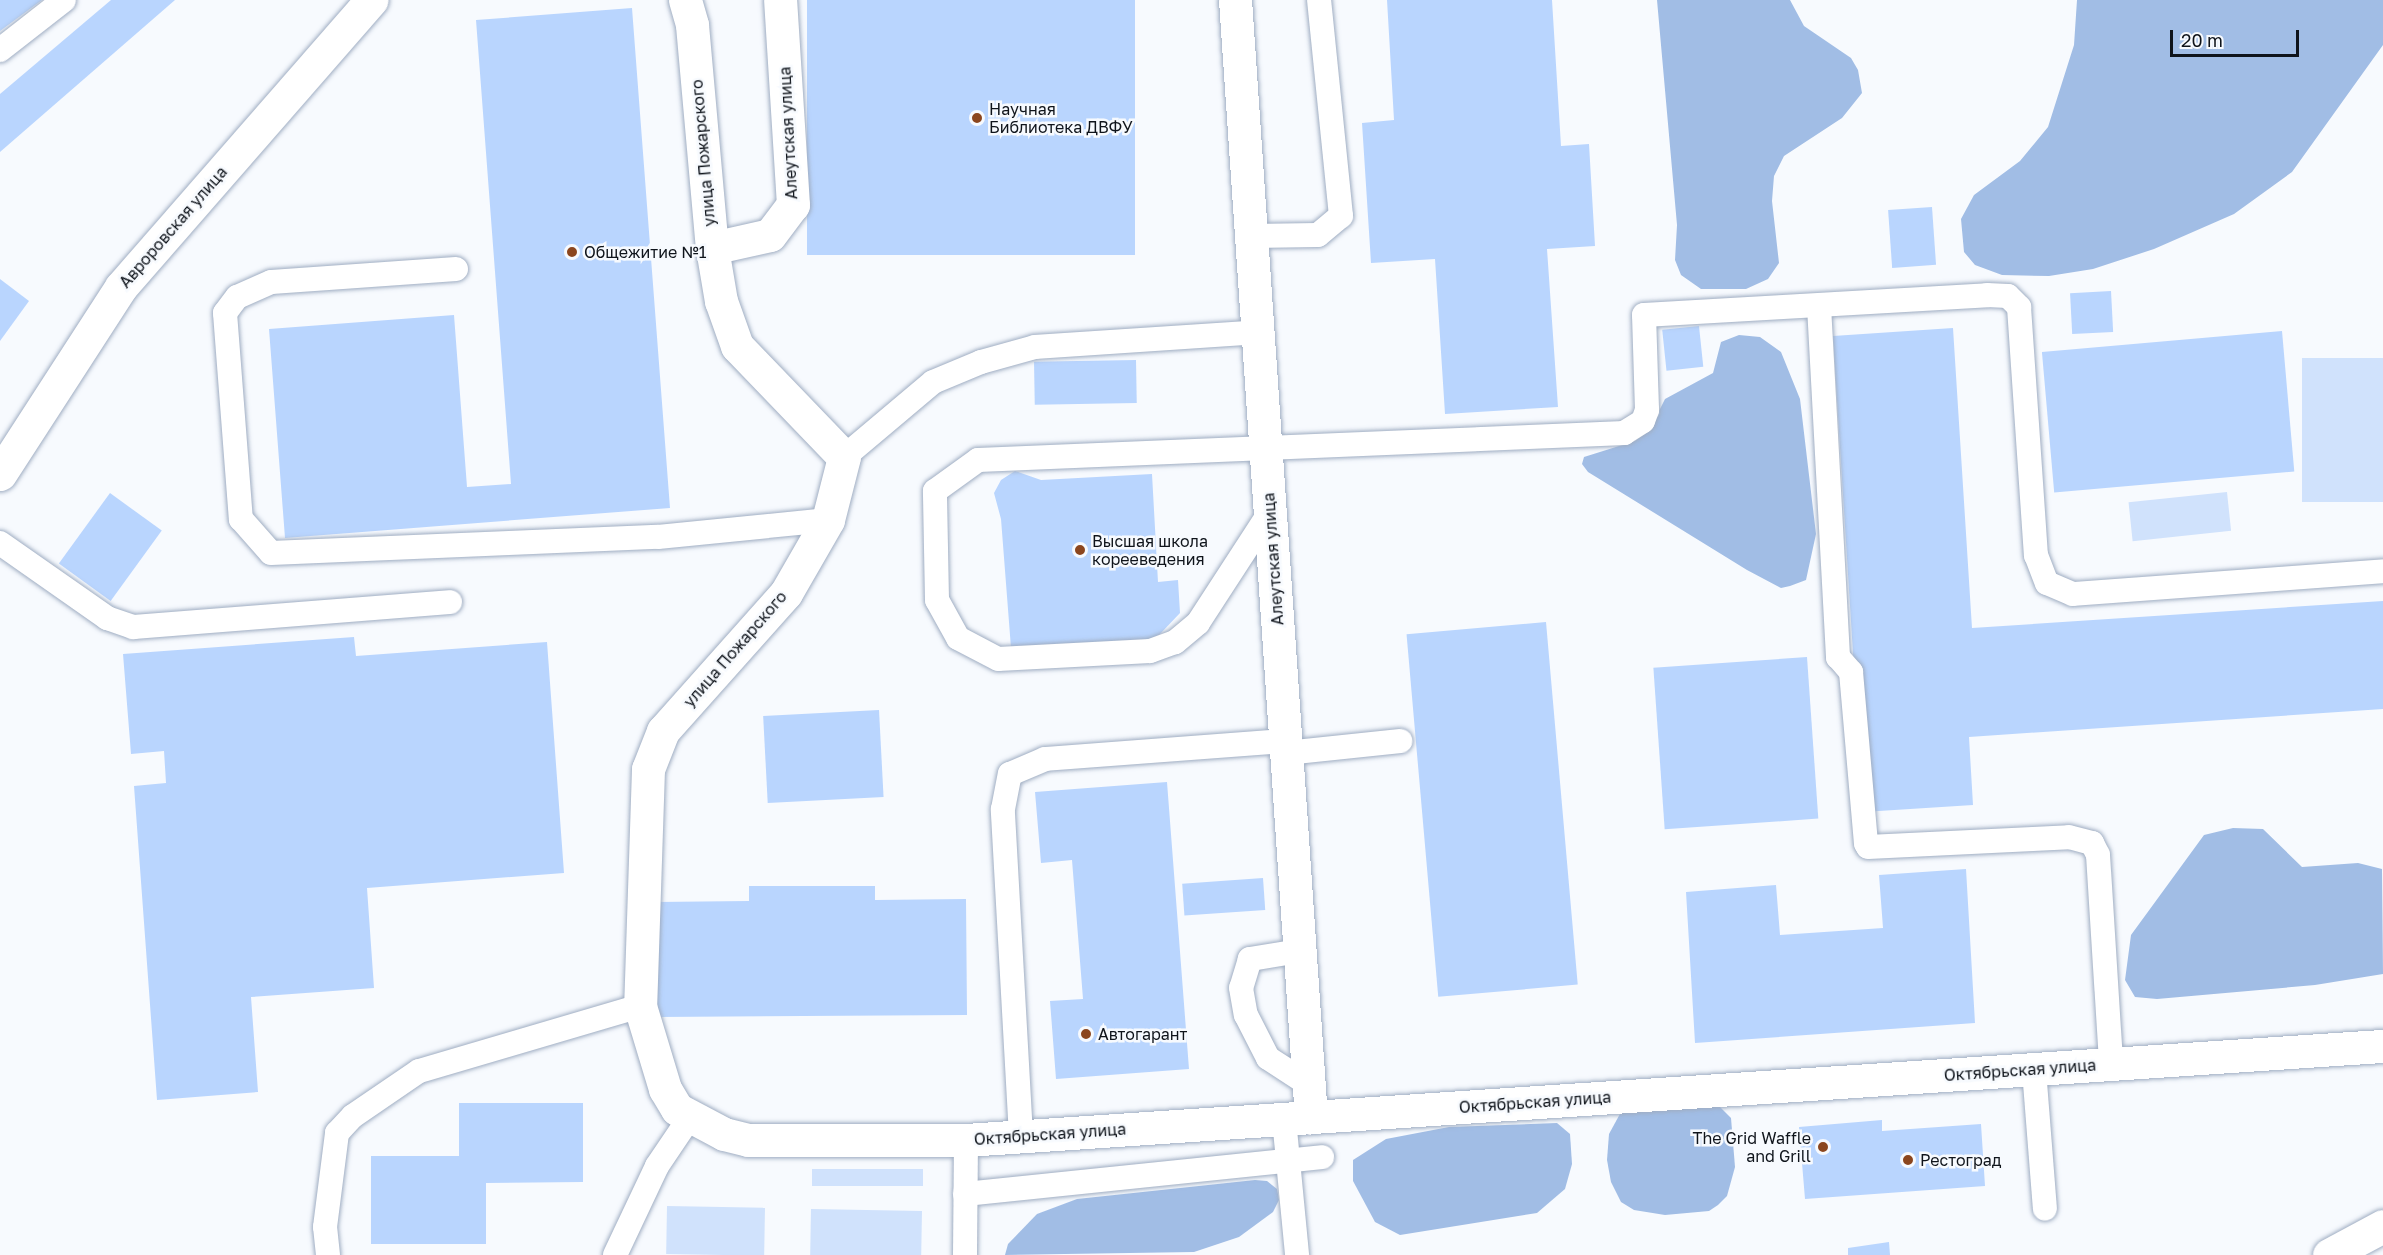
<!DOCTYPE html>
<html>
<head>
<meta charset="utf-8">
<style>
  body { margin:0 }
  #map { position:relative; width:2383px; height:1255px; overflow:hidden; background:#f7fafe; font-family:"Golos Text",sans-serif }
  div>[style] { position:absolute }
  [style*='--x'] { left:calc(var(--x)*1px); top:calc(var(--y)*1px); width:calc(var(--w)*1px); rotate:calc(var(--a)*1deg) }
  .green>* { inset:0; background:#d0e2fc; transform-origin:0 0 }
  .forest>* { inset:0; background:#a1bde5 }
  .building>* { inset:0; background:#b9d5fe; transform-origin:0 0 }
  .roads { filter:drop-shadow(0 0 2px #9fadc2) drop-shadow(0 0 2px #9fadc2) }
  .lane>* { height:24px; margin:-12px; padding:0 12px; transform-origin:12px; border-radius:12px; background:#fff }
  .street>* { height:33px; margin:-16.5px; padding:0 16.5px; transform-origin:16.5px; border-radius:16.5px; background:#fff }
  .secondary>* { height:33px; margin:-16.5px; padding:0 16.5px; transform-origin:16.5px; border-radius:16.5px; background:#fff }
  .primary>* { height:33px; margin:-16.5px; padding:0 16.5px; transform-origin:16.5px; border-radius:16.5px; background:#fff }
  .dots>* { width:16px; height:16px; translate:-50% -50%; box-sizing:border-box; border:3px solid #f7fafe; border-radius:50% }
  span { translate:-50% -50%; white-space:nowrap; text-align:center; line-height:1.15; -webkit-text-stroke:5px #f7fafe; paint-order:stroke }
  .poi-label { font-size:16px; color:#0f141b }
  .left { translate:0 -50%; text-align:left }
  .right { translate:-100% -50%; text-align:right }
  .street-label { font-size:16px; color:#0f141b }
  .scale { position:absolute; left:2170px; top:30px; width:129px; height:27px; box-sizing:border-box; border:3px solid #0f141b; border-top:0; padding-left:8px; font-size:18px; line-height:21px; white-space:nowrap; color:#0f141b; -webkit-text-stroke:4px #f7fafe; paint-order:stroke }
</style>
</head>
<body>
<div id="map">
  <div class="green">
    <i style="left:2383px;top:358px;width:144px;height:81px;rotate:90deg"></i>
    <i style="left:2227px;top:492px;width:39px;height:99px;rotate:84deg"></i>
    <i style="left:923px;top:1169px;width:17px;height:111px;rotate:90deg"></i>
    <i style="left:667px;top:1206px;width:98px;height:48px;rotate:1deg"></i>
    <i style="left:811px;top:1209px;width:111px;height:46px;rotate:1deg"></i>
  </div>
  <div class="forest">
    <i style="clip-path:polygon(1657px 0,1790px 0,1804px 26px,1851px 58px,1858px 70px,1862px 93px,1842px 118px,1784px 156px,1774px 176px,1772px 201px,1779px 263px,1768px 279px,1746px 289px,1701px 289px,1681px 275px,1675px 260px,1677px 225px)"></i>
    <i style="clip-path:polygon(2077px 0,2383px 0,2383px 45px,2292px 172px,2234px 214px,2154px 249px,2093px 269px,2049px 276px,2002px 275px,1975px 265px,1964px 252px,1961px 219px,1974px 195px,2020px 161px,2048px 127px,2074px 45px)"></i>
    <i style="clip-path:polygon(1739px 335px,1760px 337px,1781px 352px,1800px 399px,1816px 534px,1806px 580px,1790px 586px,1781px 588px,1747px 570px,1588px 472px,1582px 464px,1584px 457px,1635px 441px,1649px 431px,1665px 399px,1713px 373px,1721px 342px)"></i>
    <i style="clip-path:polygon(2233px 828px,2263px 829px,2302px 867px,2358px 863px,2382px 869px,2383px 974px,2315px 985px,2157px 999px,2135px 997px,2125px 980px,2131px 935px,2204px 835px)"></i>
    <i style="clip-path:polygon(1719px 1106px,1731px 1118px,1735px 1167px,1727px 1196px,1718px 1205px,1709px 1211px,1665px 1215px,1634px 1210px,1621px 1202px,1611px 1182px,1607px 1160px,1609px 1134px,1621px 1112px)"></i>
    <i style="clip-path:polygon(1557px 1123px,1570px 1134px,1572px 1164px,1565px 1189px,1537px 1213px,1400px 1235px,1375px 1222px,1353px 1181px,1353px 1160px,1386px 1139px,1449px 1127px)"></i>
    <i style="clip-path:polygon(1255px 1180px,1267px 1181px,1277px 1189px,1279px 1200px,1273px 1212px,1239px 1237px,1194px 1252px,1005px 1255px,1008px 1244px,1037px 1214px,1077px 1199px)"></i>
  </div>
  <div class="building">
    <i style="clip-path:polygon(0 0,42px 0,0 31px)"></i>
    <i style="clip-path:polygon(111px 0,175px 0,0 152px,0 94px)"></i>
    <i style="left:807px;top:0;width:328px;height:255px"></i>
    <i style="clip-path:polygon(1387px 0,1552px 0,1561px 146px,1589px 144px,1595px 246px,1547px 249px,1558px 407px,1445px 414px,1435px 259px,1371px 263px,1362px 123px,1394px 120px)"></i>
    <i style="clip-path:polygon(632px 8px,670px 508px,285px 538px,269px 329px,454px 315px,467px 487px,511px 484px,476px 20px)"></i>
    <i style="left:1932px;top:207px;width:58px;height:44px;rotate:86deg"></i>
    <i style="clip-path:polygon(0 279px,29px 301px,0 341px)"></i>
    <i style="left:2111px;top:291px;width:41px;height:41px;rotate:87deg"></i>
    <i style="left:1699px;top:326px;width:41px;height:37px;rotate:84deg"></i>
    <i style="clip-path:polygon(1953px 328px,1972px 628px,2383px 601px,2383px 709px,1969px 737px,1973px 805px,1863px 812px,1833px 336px)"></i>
    <i style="left:2282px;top:331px;width:141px;height:241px;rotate:85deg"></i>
    <i style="left:1136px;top:360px;width:43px;height:102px;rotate:89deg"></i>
    <i style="clip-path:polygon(1015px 471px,1041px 480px,1152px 474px,1158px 582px,1178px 580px,1180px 613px,1140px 655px,1011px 648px,1001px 519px,994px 493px,1001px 480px)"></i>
    <i style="left:110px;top:493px;width:64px;height:87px;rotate:36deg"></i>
    <i style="left:1546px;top:622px;width:364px;height:140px;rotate:85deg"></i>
    <i style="clip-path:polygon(354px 637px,356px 656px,547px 642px,564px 873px,367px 888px,374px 988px,251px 997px,258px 1092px,157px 1100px,134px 786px,166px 783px,164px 751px,131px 754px,123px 654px)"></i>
    <i style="left:1807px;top:657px;width:162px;height:154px;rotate:86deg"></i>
    <i style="left:879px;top:710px;width:87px;height:116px;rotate:87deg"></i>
    <i style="clip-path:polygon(1167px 782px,1189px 1069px,1056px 1079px,1050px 1001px,1083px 999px,1072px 860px,1041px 863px,1035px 792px)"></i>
    <i style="clip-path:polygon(1966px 869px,1975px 1023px,1695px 1043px,1686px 892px,1776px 885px,1780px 935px,1883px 928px,1879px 875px)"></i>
    <i style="left:1263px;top:878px;width:32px;height:81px;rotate:86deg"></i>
    <i style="clip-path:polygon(749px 886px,875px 886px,875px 900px,966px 899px,967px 1015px,657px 1017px,656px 902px,749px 901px)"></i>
    <i style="clip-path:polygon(459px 1103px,583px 1103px,583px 1182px,486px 1183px,486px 1244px,371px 1244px,371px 1156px,459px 1156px)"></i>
    <i style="clip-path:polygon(1882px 1120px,1882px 1131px,1981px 1124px,1985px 1186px,1805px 1199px,1799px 1127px)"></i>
    <i style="clip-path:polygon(1889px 1242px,1890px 1255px,1848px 1255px,1848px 1248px)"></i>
  </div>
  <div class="roads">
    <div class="lane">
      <i style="--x:0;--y:50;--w:81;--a:-38"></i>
      <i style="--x:1251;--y:236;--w:67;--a:-0.9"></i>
      <i style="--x:1318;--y:235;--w:30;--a:-40"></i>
      <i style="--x:1341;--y:216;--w:217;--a:-95.8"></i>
      <i style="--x:456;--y:269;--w:185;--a:176"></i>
      <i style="--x:271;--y:282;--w:37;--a:156"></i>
      <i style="--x:237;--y:297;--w:20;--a:127"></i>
      <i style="--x:225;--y:313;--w:207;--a:85.6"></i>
      <i style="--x:241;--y:519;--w:45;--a:48.6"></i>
      <i style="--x:271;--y:553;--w:387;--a:-2.4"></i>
      <i style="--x:658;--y:537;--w:171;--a:-5.7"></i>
      <i style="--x:1819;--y:306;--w:352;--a:86.9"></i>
      <i style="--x:1838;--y:657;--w:20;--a:49"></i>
      <i style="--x:1851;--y:672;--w:172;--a:85"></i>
      <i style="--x:1866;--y:843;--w:4;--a:63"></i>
      <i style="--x:1868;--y:847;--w:201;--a:-2.8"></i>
      <i style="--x:2069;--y:837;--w:24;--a:15"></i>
      <i style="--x:2092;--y:843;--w:13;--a:63"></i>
      <i style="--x:2098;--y:855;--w:209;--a:86.4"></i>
      <i style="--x:844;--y:457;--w:116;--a:-40.1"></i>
      <i style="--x:933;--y:382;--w:52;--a:-22.6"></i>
      <i style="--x:981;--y:362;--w:56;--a:-15.5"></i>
      <i style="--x:1035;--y:347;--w:224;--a:-3.8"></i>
      <i style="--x:1270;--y:512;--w:132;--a:123"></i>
      <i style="--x:1198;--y:623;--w:30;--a:140"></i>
      <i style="--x:1175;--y:642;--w:27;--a:160"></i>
      <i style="--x:1150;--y:651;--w:152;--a:177"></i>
      <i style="--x:998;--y:659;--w:45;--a:-152.3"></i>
      <i style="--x:958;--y:638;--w:43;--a:-118.9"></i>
      <i style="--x:937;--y:600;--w:109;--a:-91.1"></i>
      <i style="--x:935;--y:491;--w:53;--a:-35.8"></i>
      <i style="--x:978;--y:460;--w:647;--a:-2.39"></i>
      <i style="--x:1624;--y:433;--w:22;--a:-32"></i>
      <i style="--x:1643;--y:421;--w:12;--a:-70"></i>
      <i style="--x:1647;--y:410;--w:95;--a:-91.8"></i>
      <i style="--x:1644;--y:315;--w:344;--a:-3.3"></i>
      <i style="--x:1987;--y:295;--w:21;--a:3"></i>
      <i style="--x:2008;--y:296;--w:16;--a:45"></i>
      <i style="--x:2019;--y:307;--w:249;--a:86.1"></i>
      <i style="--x:2036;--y:555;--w:30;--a:69"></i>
      <i style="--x:2047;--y:583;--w:28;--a:23"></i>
      <i style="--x:2073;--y:594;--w:311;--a:-4.2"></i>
      <i style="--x:0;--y:543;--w:131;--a:35"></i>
      <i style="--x:107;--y:618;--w:28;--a:19"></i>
      <i style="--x:133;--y:627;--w:318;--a:-4.5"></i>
      <i style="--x:1286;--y:753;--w:115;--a:-6"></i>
      <i style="--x:1299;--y:951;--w:50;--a:170.7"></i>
      <i style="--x:1250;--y:959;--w:30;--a:107"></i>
      <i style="--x:1241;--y:988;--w:27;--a:80"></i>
      <i style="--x:1246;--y:1015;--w:48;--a:62.9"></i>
      <i style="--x:1268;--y:1058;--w:48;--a:33"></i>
      <i style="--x:2034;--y:1070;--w:139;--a:85.5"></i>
      <i style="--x:1284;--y:1119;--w:137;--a:84.5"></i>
      <i style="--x:1021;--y:1136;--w:327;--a:-93.2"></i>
      <i style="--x:1003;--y:809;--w:36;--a:-79"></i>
      <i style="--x:1010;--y:774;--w:38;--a:-23"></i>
      <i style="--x:1045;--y:759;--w:241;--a:-4.3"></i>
      <i style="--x:965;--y:1194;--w:359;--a:-5.9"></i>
      <i style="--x:328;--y:1255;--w:28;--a:-96"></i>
      <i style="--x:325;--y:1227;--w:95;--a:-82.7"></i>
      <i style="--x:337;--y:1133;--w:23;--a:-47"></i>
      <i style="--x:353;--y:1116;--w:80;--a:-34.3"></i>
      <i style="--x:419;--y:1071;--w:230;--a:-16.4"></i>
      <i style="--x:615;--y:1255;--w:98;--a:-64.7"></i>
      <i style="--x:657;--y:1166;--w:59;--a:-56"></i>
      <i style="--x:965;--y:1255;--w:115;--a:-89.5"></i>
    </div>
    <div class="street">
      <i style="--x:685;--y:0;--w:26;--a:74"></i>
      <i style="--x:692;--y:25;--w:224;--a:84.9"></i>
      <i style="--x:712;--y:248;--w:54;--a:80.4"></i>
      <i style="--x:721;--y:301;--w:48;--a:70.4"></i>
      <i style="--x:737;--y:346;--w:154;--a:46.1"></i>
      <i style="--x:844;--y:457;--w:65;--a:104.3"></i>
      <i style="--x:828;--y:520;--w:84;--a:119.9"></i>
      <i style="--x:786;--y:593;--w:185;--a:131.7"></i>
      <i style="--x:663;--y:731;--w:41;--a:111.5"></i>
      <i style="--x:648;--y:769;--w:237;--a:91.9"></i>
      <i style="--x:640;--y:1006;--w:87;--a:73.2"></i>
      <i style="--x:665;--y:1089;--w:23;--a:59"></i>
      <i style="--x:677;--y:1109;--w:53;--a:28"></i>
      <i style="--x:724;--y:1134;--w:25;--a:14"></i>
      <i style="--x:748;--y:1140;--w:218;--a:0"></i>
      <i style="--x:966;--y:1140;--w:1420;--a:-3.8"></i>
      <i style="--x:1235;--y:0;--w:1120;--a:86.11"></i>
      <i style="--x:712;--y:248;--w:59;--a:-12.6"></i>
      <i style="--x:770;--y:235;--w:38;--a:-53"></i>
      <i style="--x:793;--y:205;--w:205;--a:-93.6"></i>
    </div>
    <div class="secondary">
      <i style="--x:0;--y:474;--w:223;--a:-57.1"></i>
      <i style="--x:121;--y:287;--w:381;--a:-48.9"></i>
    </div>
    <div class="primary">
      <i style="--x:2329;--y:1255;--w:61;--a:-28.2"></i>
    </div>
  </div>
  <div class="dots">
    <i style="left:977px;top:118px;background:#8b461e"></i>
    <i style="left:572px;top:252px;background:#8b461e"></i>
    <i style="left:1080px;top:550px;background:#8b461e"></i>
    <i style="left:1086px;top:1034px;background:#8b461e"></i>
    <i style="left:1823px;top:1147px;background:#8b461e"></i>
    <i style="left:1908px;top:1160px;background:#8b461e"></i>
  </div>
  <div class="poi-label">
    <span class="left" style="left:989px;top:118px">Научная<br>Библиотека ДВФУ</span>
    <span class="left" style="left:584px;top:252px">Общежитие №1</span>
    <span class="left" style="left:1092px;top:550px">Высшая школа<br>корееведения</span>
    <span class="left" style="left:1098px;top:1034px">Автогарант</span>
    <span class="right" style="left:1811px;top:1147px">The Grid Waffle<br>and Grill</span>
    <span class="left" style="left:1920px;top:1160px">Рестоград</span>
  </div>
  <div class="street-label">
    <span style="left:788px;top:133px;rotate:-93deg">Алеутская улица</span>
    <span style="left:703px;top:153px;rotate:-95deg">улица Пожарского</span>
    <span style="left:173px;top:227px;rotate:-49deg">Авроровская улица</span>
    <span style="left:1273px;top:559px;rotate:-94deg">Алеутская улица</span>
    <span style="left:735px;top:649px;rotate:-49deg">улица Пожарского</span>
    <span style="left:2020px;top:1070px;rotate:-4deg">Октябрьская улица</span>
    <span style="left:1535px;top:1102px;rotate:-4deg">Октябрьская улица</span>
    <span style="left:1050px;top:1134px;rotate:-4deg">Октябрьская улица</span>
  </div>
  <div class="scale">20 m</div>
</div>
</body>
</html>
